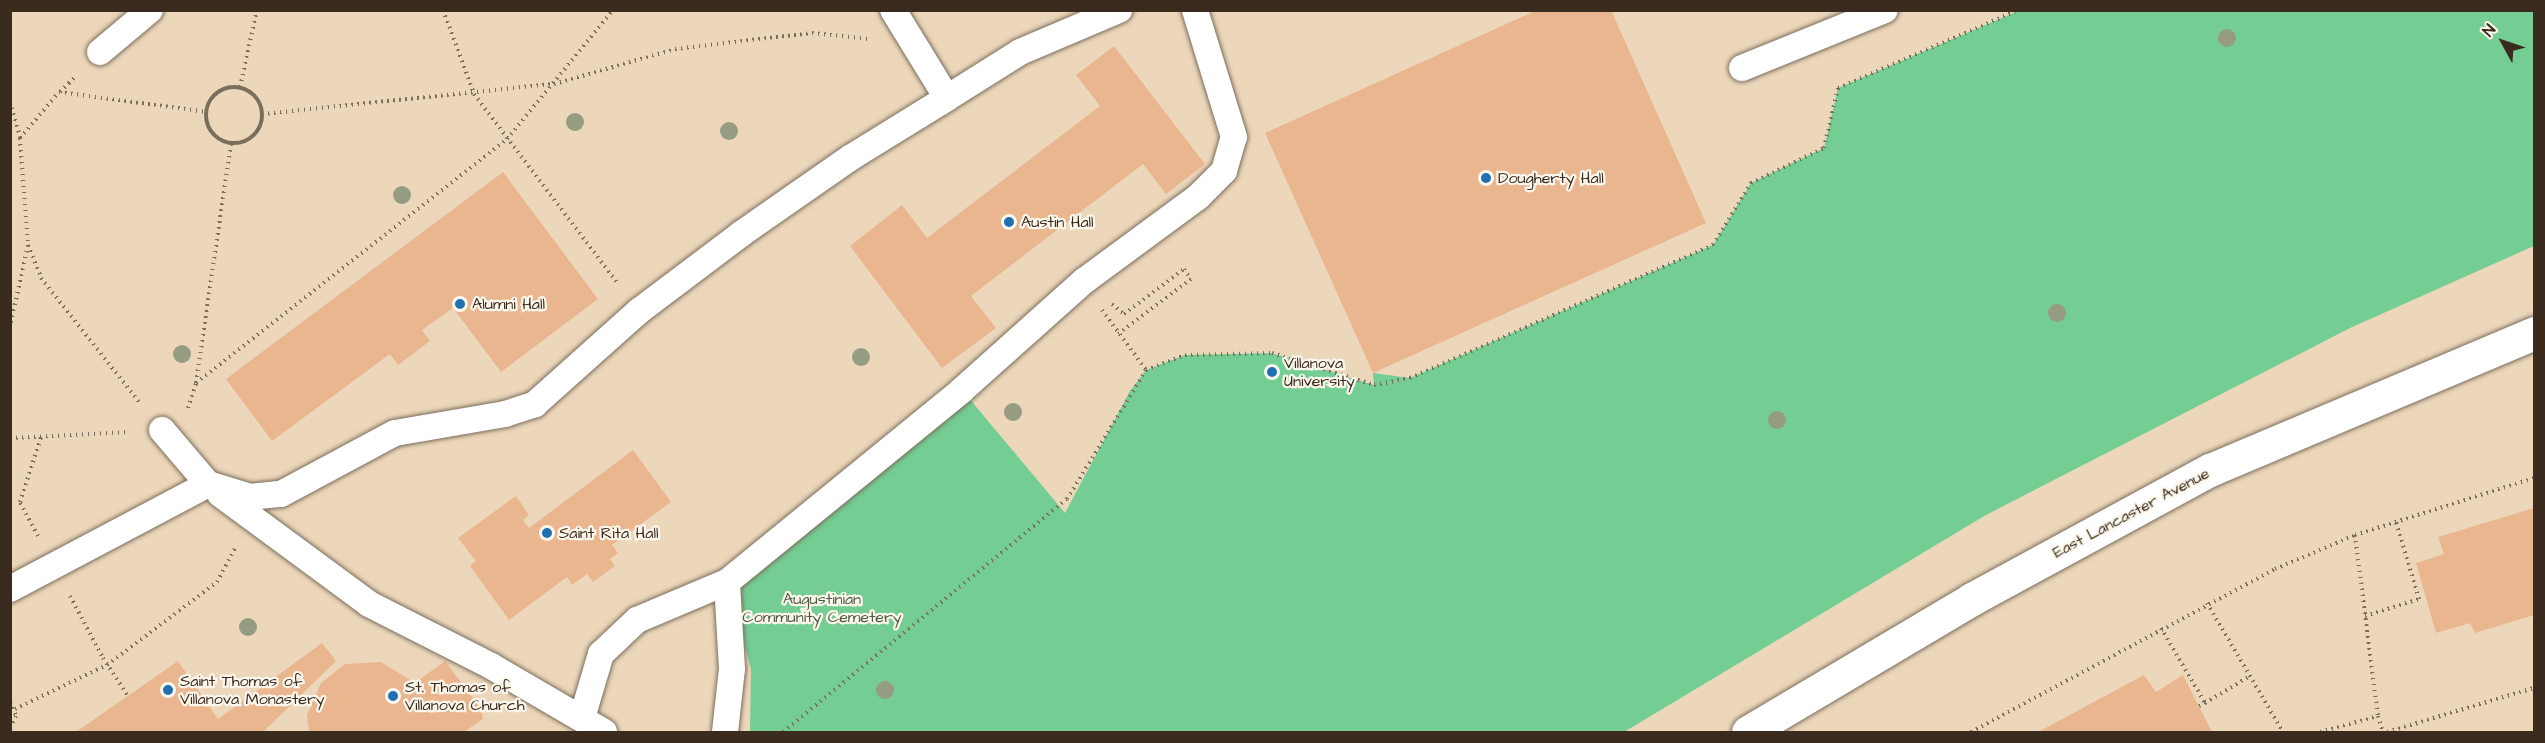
<!DOCTYPE html>
<html>
<head>
<meta charset="utf-8">
<style>
  body { margin:0 }
  #map { position:relative; width:2545px; height:743px; overflow:hidden; background:#f0ebd2; font-family:"Architects Daughter",sans-serif }
  div>[style] { position:absolute }
  [style*='--x'] { left:calc(var(--x)*1px); top:calc(var(--y)*1px); width:calc(var(--w)*1px); rotate:calc(var(--a)*1deg) }
  .built>* { inset:0; background:#edd7bb; transform-origin:0 0 }
  .green>* { inset:0; background:#74cd93 }
  .building>* { inset:0; background:#eab690 }
  .path>* { height:4px; margin-top:-2px; transform-origin:0; background:repeating-linear-gradient(90deg,#7a6e5d 0 1.5px,transparent 0 6px) }
  .path>.ring { margin:-2px; padding:0; box-sizing:content-box; background:none; border:4px solid #7a6e5d; border-radius:50% }
  .roads { filter:drop-shadow(0 0 2px #7a6e5d) drop-shadow(0 0 2px #7a6e5d) }
  .service>* { height:26px; margin:-13px; padding:0 13px; transform-origin:13px; border-radius:13px; background:#fff }
  .trunk>* { height:33px; margin:-16.5px; padding:0 16.5px; transform-origin:16.5px; border-radius:16.5px; background:#fff }
  .trees>* { width:18px; height:18px; margin:-9px; border-radius:50%; background:#969c82 }
  .dots>* { width:16px; height:16px; translate:-50% -50%; box-sizing:border-box; border:3px solid #fbf7ec; border-radius:50% }
  span { translate:-50% -50%; white-space:nowrap; text-align:center; line-height:1.15; -webkit-text-stroke:4.5px #fbf7ec; paint-order:stroke }
  .poi-label { font-size:16px; color:#3b2a1e }
  .left { translate:0 -50%; text-align:left }
  .street-label { font-size:16px; color:#3b2a1e }
  .park-label { font-size:16px; color:#4c5b41 }
  .frame { position:absolute; inset:0; border:12px solid #3b2a1e; pointer-events:none }
  .north { position:absolute; left:2473px; top:12px; width:60px; height:60px; -webkit-text-stroke:4px #fbf7ec; paint-order:stroke; rotate:310deg; font-size:16px; font-weight:700; line-height:24px; text-align:center; color:#3b2a1e }
  .north::after { content:''; display:block; margin:auto; width:21px; height:27px; background:#3b2a1e; clip-path:polygon(50% 0,100% 100%,50% 72%,0 100%) }
</style>
</head>
<body>
<div id="map">
  <div class="built">
    <i style="left:11px;top:11px;width:2523px;height:721px"></i>
  </div>
  <div class="green">
    <i style="clip-path:polygon(2018px 11px,2534px 11px,2534px 246px,2350px 328px,1986px 515px,1624px 732px,750px 732px,751px 669px,727px 582px,962px 390px,1065px 513px,1130px 391px,1146px 370px,1185px 355px,1272px 353px,1374px 385px,1373px 373px,1410px 378px,1713px 245px,1751px 183px,1824px 148px,1838px 88px)"></i>
  </div>
  <div class="building">
    <i style="clip-path:polygon(1537px 10px,1611px 10px,1706px 223px,1373px 373px,1265px 133px)"></i>
    <i style="clip-path:polygon(1114px 46px,1205px 164px,1166px 194px,1143px 164px,971px 296px,996px 328px,942px 368px,850px 246px,902px 205px,927px 238px,1100px 106px,1076px 75px)"></i>
    <i style="clip-path:polygon(503px 172px,598px 299px,501px 372px,453px 308px,422px 330px,430px 341px,398px 365px,390px 354px,272px 441px,226px 379px)"></i>
    <i style="clip-path:polygon(633px 450px,671px 502px,612px 545px,618px 553px,610px 559px,615px 566px,593px 582px,587px 574px,572px 585px,567px 577px,509px 620px,470px 566px,476px 561px,458px 538px,516px 496px,529px 515px,523px 520px,529px 528px)"></i>
    <i style="clip-path:polygon(2534px 508px,2534px 615px,2475px 633px,2470px 623px,2436px 633px,2416px 563px,2444px 554px,2438px 537px)"></i>
    <i style="clip-path:polygon(322px 643px,336px 661px,263px 732px,76px 732px,178px 661px,218px 719px)"></i>
    <i style="clip-path:polygon(445px 661px,481px 709px,483px 719px,464px 732px,309px 732px,307px 715px,321px 683px,345px 664px,381px 662px,415px 683px)"></i>
    <i style="clip-path:polygon(2144px 675px,2156px 692px,2183px 675px,2212px 732px,2038px 732px)"></i>
  </div>
  <div class="path">
    <i style="--x:443;--y:10;--w:90;--a:69.7"></i>
    <i style="--x:474;--y:94;--w:238;--a:52.8"></i>
    <i style="--x:240;--y:87;--w:79;--a:-77.6"></i>
    <i class="ring" style="left:206px;top:87px;width:52px;height:52px"></i>
    <i style="--x:60;--y:92;--w:23;--a:-45"></i>
    <i style="--x:10;--y:102;--w:37;--a:74"></i>
    <i style="--x:20;--y:138;--w:107;--a:85.7"></i>
    <i style="--x:28;--y:245;--w:84;--a:102.4"></i>
    <i style="--x:262;--y:114;--w:294;--a:-5.9"></i>
    <i style="--x:554;--y:84;--w:126;--a:-16.1"></i>
    <i style="--x:675;--y:49;--w:138;--a:-6.7"></i>
    <i style="--x:812;--y:33;--w:57;--a:6"></i>
    <i style="--x:20;--y:138;--w:60;--a:-49.7"></i>
    <i style="--x:59;--y:92;--w:148;--a:7.7"></i>
    <i style="--x:28;--y:245;--w:35;--a:68"></i>
    <i style="--x:41;--y:278;--w:161;--a:51.6"></i>
    <i style="--x:1112;--y:304;--w:16;--a:40"></i>
    <i style="--x:1124;--y:314;--w:75;--a:-36.9"></i>
    <i style="--x:1184;--y:269;--w:12;--a:55"></i>
    <i style="--x:1191;--y:279;--w:91;--a:143"></i>
    <i style="--x:1102;--y:310;--w:74;--a:53.7"></i>
    <i style="--x:196;--y:383;--w:395;--a:-38.1"></i>
    <i style="--x:507;--y:139;--w:167;--a:-50.6"></i>
    <i style="--x:188;--y:408;--w:26;--a:-72"></i>
    <i style="--x:196;--y:383;--w:243;--a:-81.7"></i>
    <i style="--x:10;--y:438;--w:120;--a:-2.9"></i>
    <i style="--x:2355;--y:535;--w:182;--a:82.8"></i>
    <i style="--x:38;--y:536;--w:38;--a:-118"></i>
    <i style="--x:20;--y:502;--w:68;--a:-72.1"></i>
    <i style="--x:70;--y:596;--w:70;--a:62"></i>
    <i style="--x:103;--y:658;--w:45;--a:56.7"></i>
    <i style="--x:2207;--y:603;--w:150;--a:59.5"></i>
    <i style="--x:2365;--y:616;--w:57;--a:-17.5"></i>
    <i style="--x:2419;--y:599;--w:80;--a:-106.6"></i>
    <i style="--x:2161;--y:628;--w:87;--a:59.6"></i>
    <i style="--x:2205;--y:703;--w:52;--a:-31"></i>
    <i style="--x:10;--y:702;--w:15;--a:67"></i>
    <i style="--x:16;--y:716;--w:13;--a:117"></i>
    <i style="--x:2199;--y:706;--w:7;--a:-27"></i>
    <i style="--x:15;--y:709;--w:102;--a:-25.6"></i>
    <i style="--x:107;--y:665;--w:138;--a:-37"></i>
    <i style="--x:217;--y:582;--w:38;--a:-62"></i>
    <i style="--x:783;--y:732;--w:367;--a:-39.4"></i>
    <i style="--x:1067;--y:499;--w:151;--a:-58.5"></i>
    <i style="--x:1146;--y:370;--w:42;--a:-21"></i>
    <i style="--x:1185;--y:355;--w:87;--a:-1.3"></i>
    <i style="--x:1272;--y:353;--w:107;--a:17.4"></i>
    <i style="--x:1374;--y:385;--w:37;--a:-11"></i>
    <i style="--x:1410;--y:378;--w:331;--a:-23.7"></i>
    <i style="--x:1713;--y:245;--w:73;--a:-58.5"></i>
    <i style="--x:1751;--y:183;--w:81;--a:-25.6"></i>
    <i style="--x:1824;--y:148;--w:62;--a:-76.9"></i>
    <i style="--x:1838;--y:88;--w:196;--a:-23.4"></i>
    <i style="--x:1971;--y:732;--w:345;--a:-28.2"></i>
    <i style="--x:2275;--y:569;--w:87;--a:-23"></i>
    <i style="--x:2355;--y:535;--w:188;--a:-17.7"></i>
    <i style="--x:2320;--y:732;--w:60;--a:-15.4"></i>
    <i style="--x:2378;--y:716;--w:17;--a:73"></i>
    <i style="--x:2387;--y:732;--w:153;--a:-16.7"></i>
  </div>
  <div class="roads">
    <div class="service">
      <i style="--x:100;--y:52;--w:65;--a:-40"></i>
      <i style="--x:1742;--y:68;--w:154;--a:-22.1"></i>
      <i style="--x:947;--y:98;--w:86;--a:-32.2"></i>
      <i style="--x:1020;--y:52;--w:108;--a:-23"></i>
      <i style="--x:208;--y:484;--w:44;--a:17.2"></i>
      <i style="--x:250;--y:497;--w:31;--a:-6"></i>
      <i style="--x:281;--y:494;--w:129;--a:-28.2"></i>
      <i style="--x:395;--y:433;--w:112;--a:-9.8"></i>
      <i style="--x:505;--y:414;--w:32;--a:-18"></i>
      <i style="--x:535;--y:404;--w:140;--a:-41.8"></i>
      <i style="--x:639;--y:311;--w:128;--a:-37"></i>
      <i style="--x:741;--y:234;--w:133;--a:-34.9"></i>
      <i style="--x:850;--y:158;--w:114;--a:-31.7"></i>
      <i style="--x:947;--y:98;--w:103;--a:-121.5"></i>
      <i style="--x:220;--y:494;--w:185;--a:36.4"></i>
      <i style="--x:369;--y:604;--w:137;--a:26.9"></i>
      <i style="--x:491;--y:666;--w:131;--a:30.3"></i>
      <i style="--x:10;--y:589;--w:224;--a:-27.9"></i>
      <i style="--x:208;--y:484;--w:71;--a:-130.4"></i>
      <i style="--x:582;--y:718;--w:67;--a:-73.5"></i>
      <i style="--x:601;--y:654;--w:50;--a:-43.4"></i>
      <i style="--x:637;--y:620;--w:98;--a:-22.9"></i>
      <i style="--x:727;--y:582;--w:303;--a:-39.2"></i>
      <i style="--x:962;--y:390;--w:164;--a:-41.8"></i>
      <i style="--x:1084;--y:281;--w:142;--a:-36.4"></i>
      <i style="--x:1198;--y:197;--w:37;--a:-45"></i>
      <i style="--x:1224;--y:171;--w:35;--a:-74"></i>
      <i style="--x:1234;--y:137;--w:133;--a:-107.1"></i>
      <i style="--x:725;--y:732;--w:63;--a:-83.7"></i>
      <i style="--x:732;--y:669;--w:87;--a:-93.3"></i>
    </div>
    <div class="trunk">
      <i style="--x:1748;--y:732;--w:261;--a:-30.7"></i>
      <i style="--x:1972;--y:599;--w:271;--a:-28.5"></i>
      <i style="--x:2210;--y:470;--w:352;--a:-22.9"></i>
    </div>
  </div>
  <div class="trees">
    <i style="left:2227px;top:38px"></i>
    <i style="left:575px;top:122px"></i>
    <i style="left:729px;top:131px"></i>
    <i style="left:402px;top:195px"></i>
    <i style="left:2057px;top:313px"></i>
    <i style="left:182px;top:354px"></i>
    <i style="left:861px;top:357px"></i>
    <i style="left:1013px;top:412px"></i>
    <i style="left:1777px;top:420px"></i>
    <i style="left:248px;top:627px"></i>
    <i style="left:885px;top:690px"></i>
  </div>
  <div class="dots">
    <i style="left:1486px;top:178px;background:#1f6fb2"></i>
    <i style="left:1009px;top:222px;background:#1f6fb2"></i>
    <i style="left:460px;top:304px;background:#1f6fb2"></i>
    <i style="left:1272px;top:372px;background:#1f6fb2"></i>
    <i style="left:547px;top:533px;background:#1f6fb2"></i>
    <i style="left:168px;top:690px;background:#1f6fb2"></i>
    <i style="left:393px;top:696px;background:#1f6fb2"></i>
  </div>
  <div class="poi-label">
    <span class="left" style="left:1498px;top:178px">Dougherty Hall</span>
    <span class="left" style="left:1021px;top:222px">Austin Hall</span>
    <span class="left" style="left:472px;top:304px">Alumni Hall</span>
    <span class="left" style="left:1284px;top:372px">Villanova<br>University</span>
    <span class="left" style="left:559px;top:533px">Saint Rita Hall</span>
    <span class="left" style="left:180px;top:690px">Saint Thomas of<br>Villanova Monastery</span>
    <span class="left" style="left:405px;top:696px">St. Thomas of<br>Villanova Church</span>
  </div>
  <div class="street-label">
    <span style="left:2131px;top:513px;rotate:-28deg">East Lancaster Avenue</span>
  </div>
  <div class="park-label">
    <span style="left:822px;top:608px">Augustinian<br>Community Cemetery</span>
  </div>
  <div class="frame"></div>
  <div class="north">N</div>
</div>
</body>
</html>
